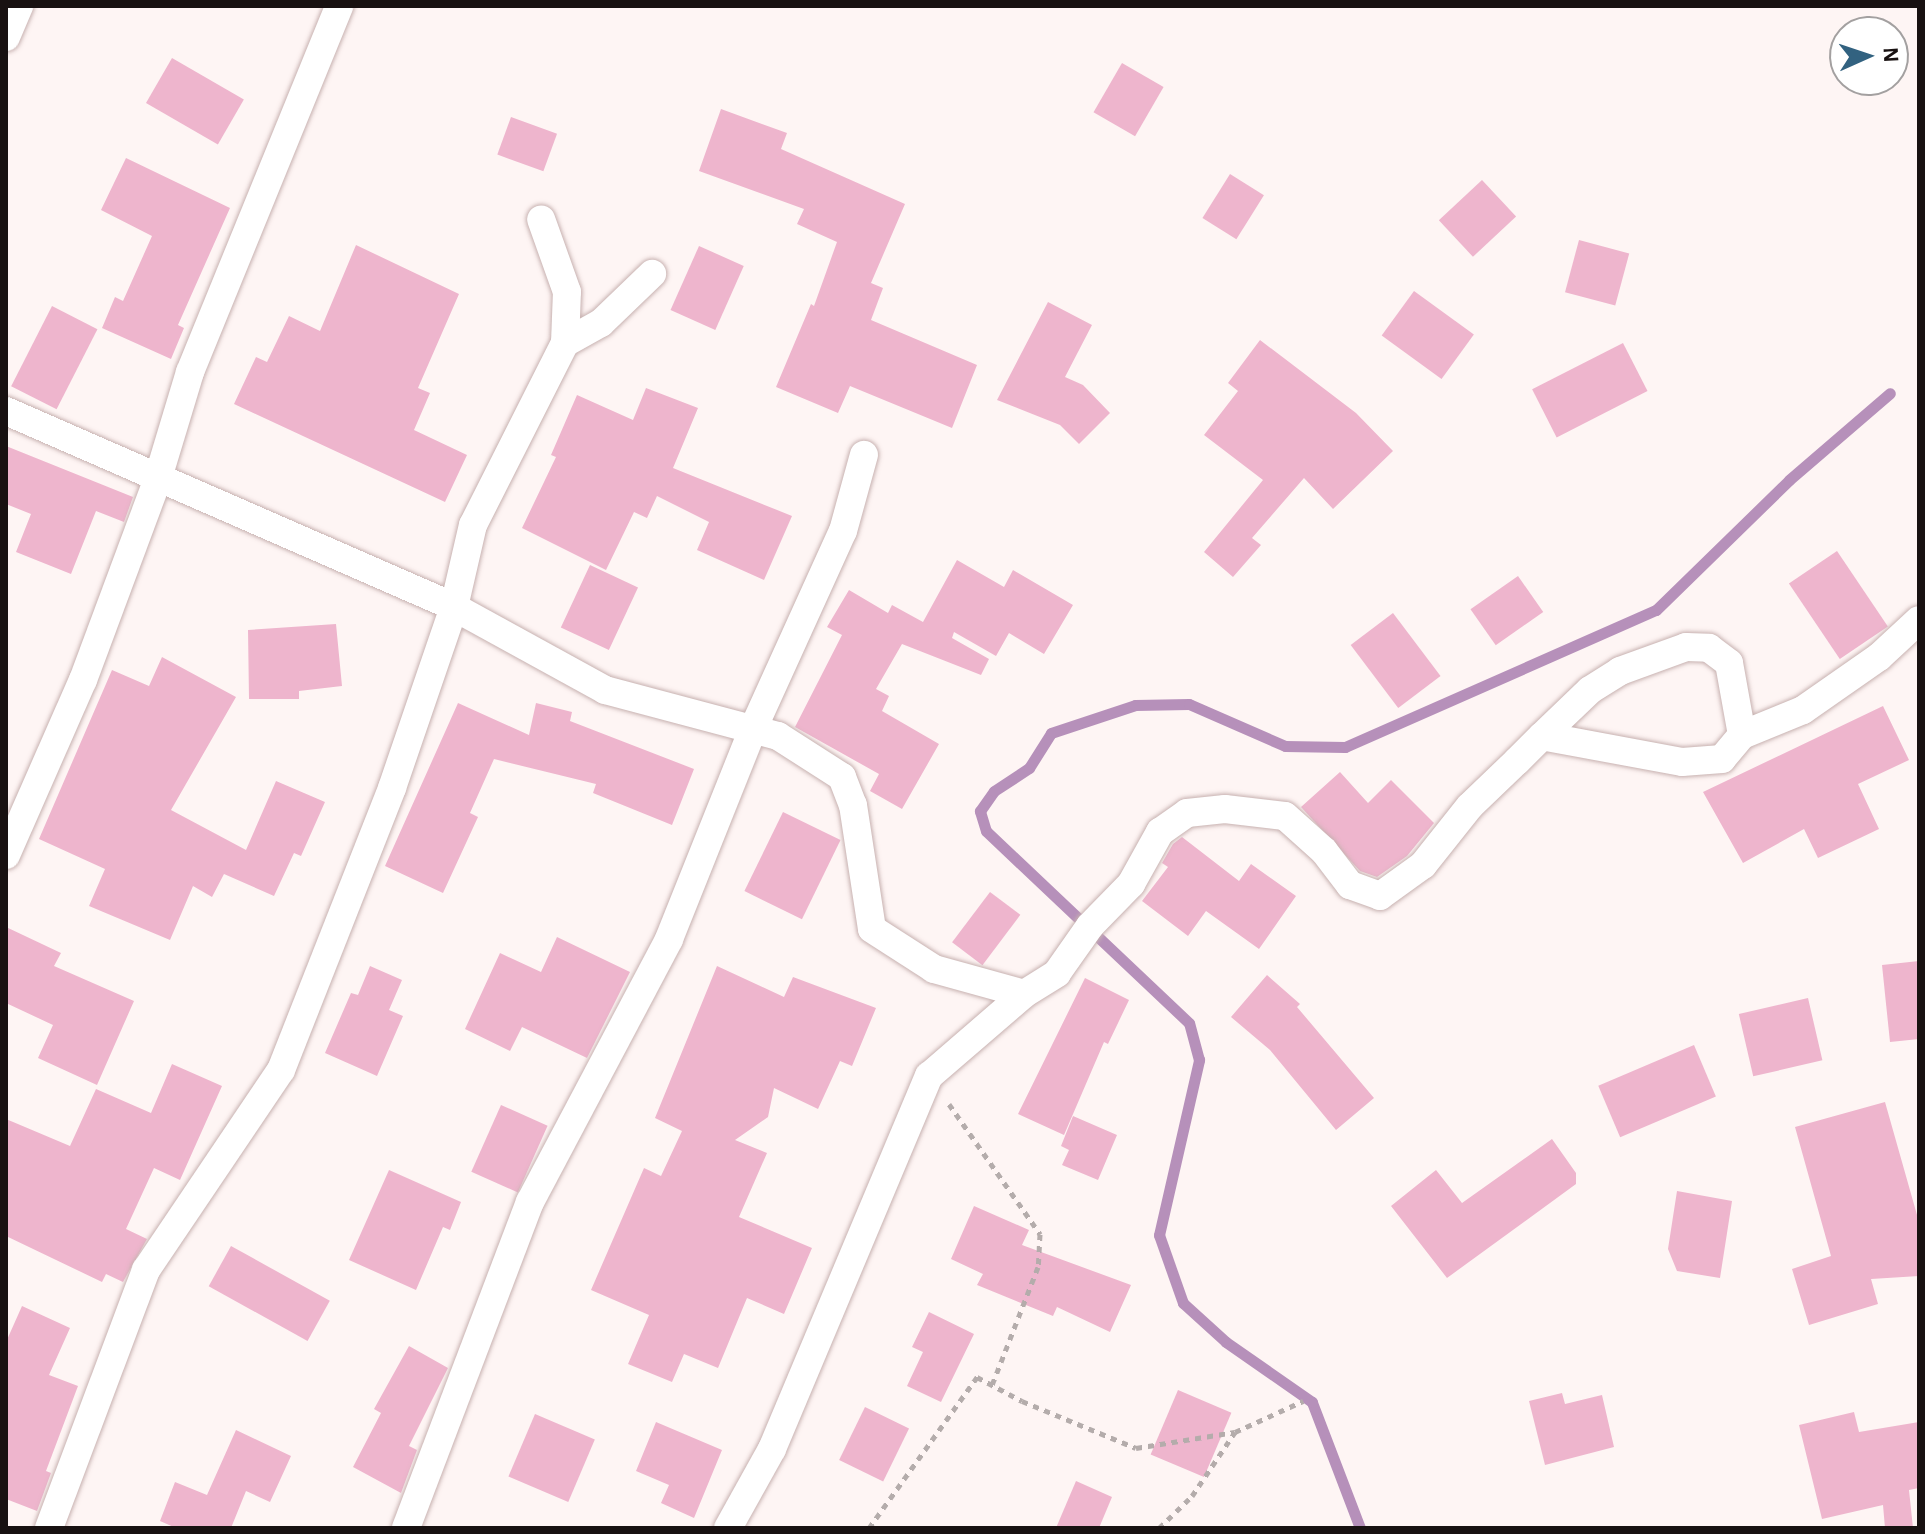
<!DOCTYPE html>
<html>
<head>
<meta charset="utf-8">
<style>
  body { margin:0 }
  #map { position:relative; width:1925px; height:1534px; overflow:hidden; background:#fef5f4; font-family:"Alegreya Sans",sans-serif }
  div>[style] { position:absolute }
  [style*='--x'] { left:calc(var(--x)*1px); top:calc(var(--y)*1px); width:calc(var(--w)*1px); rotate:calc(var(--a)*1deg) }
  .stream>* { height:11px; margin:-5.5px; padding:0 5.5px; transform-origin:5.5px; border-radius:5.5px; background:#b690ba }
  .building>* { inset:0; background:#eeb5cd; transform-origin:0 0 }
  .path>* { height:5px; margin-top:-2.5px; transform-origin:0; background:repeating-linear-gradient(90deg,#b4acab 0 6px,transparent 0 12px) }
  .roads { filter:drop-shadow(0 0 2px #c7b1b0) drop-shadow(0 0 2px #c7b1b0) }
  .minor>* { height:28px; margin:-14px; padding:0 14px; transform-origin:14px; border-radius:14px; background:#fff }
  span { translate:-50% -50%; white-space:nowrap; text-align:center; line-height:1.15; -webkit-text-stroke:6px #fff; paint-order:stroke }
  .frame { position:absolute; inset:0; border:8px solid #181111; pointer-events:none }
  .north { position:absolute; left:1829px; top:16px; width:80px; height:80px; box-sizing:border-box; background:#fff; border:2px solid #a3a0a0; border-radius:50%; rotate:87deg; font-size:22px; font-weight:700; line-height:32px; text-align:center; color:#181111 }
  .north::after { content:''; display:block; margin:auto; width:28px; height:36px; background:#326280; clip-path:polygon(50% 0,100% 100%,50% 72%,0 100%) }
</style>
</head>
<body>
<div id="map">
  <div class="stream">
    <i style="--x:1360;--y:1528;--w:135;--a:-110.9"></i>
    <i style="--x:1312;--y:1402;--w:105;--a:-145.1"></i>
    <i style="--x:1226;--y:1342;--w:58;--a:-137.8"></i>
    <i style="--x:1183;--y:1303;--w:72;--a:-109.4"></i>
    <i style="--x:1159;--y:1235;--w:180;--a:-77.1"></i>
    <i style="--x:1199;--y:1060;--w:38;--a:-105"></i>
    <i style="--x:1189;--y:1023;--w:279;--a:-136.6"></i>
    <i style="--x:986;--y:831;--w:21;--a:-107"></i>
    <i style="--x:980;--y:811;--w:24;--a:-55"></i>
    <i style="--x:994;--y:791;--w:42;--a:-33.3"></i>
    <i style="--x:1029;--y:768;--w:41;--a:-57.8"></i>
    <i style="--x:1051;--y:733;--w:89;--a:-18.4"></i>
    <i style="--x:1135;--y:705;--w:54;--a:-1.1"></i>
    <i style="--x:1189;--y:704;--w:105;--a:23.6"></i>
    <i style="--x:1285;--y:746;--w:60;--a:1"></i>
    <i style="--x:1345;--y:747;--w:340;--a:-23.8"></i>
    <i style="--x:1656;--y:610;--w:186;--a:-44.3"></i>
    <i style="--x:1789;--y:480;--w:133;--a:-40.7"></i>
  </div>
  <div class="building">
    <i style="left:172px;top:58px;width:83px;height:52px;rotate:30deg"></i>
    <i style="left:1122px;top:63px;width:48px;height:57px;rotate:30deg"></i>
    <i style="clip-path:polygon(721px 109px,787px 133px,781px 149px,905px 204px,871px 283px,883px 288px,871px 320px,977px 365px,952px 428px,850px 386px,838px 413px,776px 387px,811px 304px,814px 306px,837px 242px,797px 224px,804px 209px,699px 171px)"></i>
    <i style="left:511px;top:117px;width:49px;height:40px;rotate:20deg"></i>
    <i style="clip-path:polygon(126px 158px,230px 208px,178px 325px,184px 328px,171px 359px,102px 328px,115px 297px,123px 301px,152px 236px,101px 210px)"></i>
    <i style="left:1230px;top:174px;width:40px;height:52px;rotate:32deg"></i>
    <i style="left:1482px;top:180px;width:50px;height:59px;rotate:47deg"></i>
    <i style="left:1579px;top:240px;width:52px;height:54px;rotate:15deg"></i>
    <i style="clip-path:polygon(356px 245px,459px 294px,418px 388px,430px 393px,414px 430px,467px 455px,445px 502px,234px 404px,256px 357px,267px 362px,289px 316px,320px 331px)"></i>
    <i style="left:699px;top:246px;width:49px;height:70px;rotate:24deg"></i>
    <i style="left:1414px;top:291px;width:74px;height:55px;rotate:36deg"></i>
    <i style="clip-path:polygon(1048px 302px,1092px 325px,1065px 377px,1083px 385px,1110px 413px,1079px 444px,1060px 425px,997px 400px)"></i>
    <i style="left:52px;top:306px;width:51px;height:90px;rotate:27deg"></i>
    <i style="clip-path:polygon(1260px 340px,1356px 413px,1393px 451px,1333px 509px,1304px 478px,1252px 538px,1261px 545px,1233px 577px,1204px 552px,1263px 480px,1204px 435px,1238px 391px,1228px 383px)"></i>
    <i style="left:1623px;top:343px;width:54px;height:102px;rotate:63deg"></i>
    <i style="clip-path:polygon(646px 388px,698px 408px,673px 468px,792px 516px,764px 580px,697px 550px,709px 522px,657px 496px,647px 518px,634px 512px,606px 570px,522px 528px,556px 457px,551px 455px,577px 395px,633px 420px)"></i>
    <i style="clip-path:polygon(6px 446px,133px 497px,124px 522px,96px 511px,71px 574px,16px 552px,31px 514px,6px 504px)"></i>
    <i style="left:1837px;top:551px;width:91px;height:58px;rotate:56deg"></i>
    <i style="clip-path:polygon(957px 560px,1004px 587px,1013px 570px,1073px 605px,1044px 654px,1009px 633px,996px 656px,954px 632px,952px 638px,989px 659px,981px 675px,902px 644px,876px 689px,889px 696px,882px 711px,939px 744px,902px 809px,870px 791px,879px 774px,795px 727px,842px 635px,827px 627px,849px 590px,888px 613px,892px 605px,923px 622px)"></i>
    <i style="left:590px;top:565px;width:53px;height:69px;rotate:25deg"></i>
    <i style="left:1518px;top:576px;width:44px;height:58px;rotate:55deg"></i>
    <i style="left:1393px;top:613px;width:79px;height:53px;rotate:53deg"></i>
    <i style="clip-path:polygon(336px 624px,342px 686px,299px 691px,299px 699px,249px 699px,248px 630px)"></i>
    <i style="clip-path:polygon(162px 657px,236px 697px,171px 810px,246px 850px,276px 781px,325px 802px,301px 856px,294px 853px,274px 896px,224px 874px,212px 897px,193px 886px,170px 940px,89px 906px,105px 869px,39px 839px,112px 670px,149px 686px)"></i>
    <i style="clip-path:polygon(458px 703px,529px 735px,536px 703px,572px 712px,570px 721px,694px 769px,672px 825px,593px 793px,596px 784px,494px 759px,470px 813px,478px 817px,443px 893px,385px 866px)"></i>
    <i style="clip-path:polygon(1883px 706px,1909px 760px,1858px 784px,1879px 829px,1818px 858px,1804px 829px,1743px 863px,1703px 792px)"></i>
    <i style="clip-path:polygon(1340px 772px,1368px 803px,1391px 780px,1434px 823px,1407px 856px,1377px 877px,1360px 871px,1301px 807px)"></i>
    <i style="left:783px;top:812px;width:64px;height:88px;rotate:26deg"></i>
    <i style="clip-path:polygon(1182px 837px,1239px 881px,1251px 864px,1296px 896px,1259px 949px,1206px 911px,1188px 936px,1142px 901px,1168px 867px,1162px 863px,1173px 844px)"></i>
    <i style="left:990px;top:892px;width:38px;height:63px;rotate:37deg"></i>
    <i style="clip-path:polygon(6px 927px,61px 953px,54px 966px,134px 1001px,97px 1085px,38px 1058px,53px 1025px,6px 1003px)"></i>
    <i style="clip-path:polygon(557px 937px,630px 972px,587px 1058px,522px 1027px,510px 1051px,465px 1029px,500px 953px,541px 972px)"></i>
    <i style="clip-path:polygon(1919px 961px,1919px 1039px,1890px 1042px,1882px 965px)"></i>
    <i style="clip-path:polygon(370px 966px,402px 980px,389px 1010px,403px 1016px,377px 1076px,325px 1053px,351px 993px,358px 995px)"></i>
    <i style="clip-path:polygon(717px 966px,784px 997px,793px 977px,876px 1008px,852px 1066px,840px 1061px,818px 1109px,774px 1088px,768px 1117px,735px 1140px,767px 1153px,739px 1217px,812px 1248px,784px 1314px,747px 1298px,718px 1368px,684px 1354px,672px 1382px,628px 1364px,649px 1315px,591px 1290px,644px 1168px,661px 1176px,682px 1131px,655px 1118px)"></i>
    <i style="clip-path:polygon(1267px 975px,1300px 1004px,1297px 1007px,1374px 1098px,1336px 1130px,1270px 1050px,1231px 1017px)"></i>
    <i style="clip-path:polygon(1085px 978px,1129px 1000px,1108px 1044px,1104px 1042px,1064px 1135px,1018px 1114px)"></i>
    <i style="left:1808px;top:998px;width:64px;height:71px;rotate:77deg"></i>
    <i style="left:1694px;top:1045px;width:56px;height:104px;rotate:67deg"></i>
    <i style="clip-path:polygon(172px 1064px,222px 1086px,180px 1180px,154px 1168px,126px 1229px,147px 1239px,123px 1282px,106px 1274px,102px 1282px,6px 1236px,6px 1119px,70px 1146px,96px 1089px,151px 1113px)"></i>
    <i style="clip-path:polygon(1885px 1102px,1919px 1222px,1919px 1276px,1871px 1279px,1878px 1304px,1809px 1325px,1792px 1269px,1831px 1256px,1795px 1127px)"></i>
    <i style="left:501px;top:1105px;width:51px;height:73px;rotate:24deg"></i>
    <i style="clip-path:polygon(1073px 1116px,1117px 1135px,1098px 1180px,1062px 1165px,1069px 1150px,1061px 1146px)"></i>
    <i style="clip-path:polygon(1552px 1139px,1576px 1173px,1576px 1184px,1447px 1278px,1391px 1206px,1436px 1170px,1462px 1203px)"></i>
    <i style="clip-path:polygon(389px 1170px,461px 1202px,450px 1230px,443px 1227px,416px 1290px,349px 1260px)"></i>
    <i style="clip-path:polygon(1677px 1191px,1732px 1201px,1720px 1278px,1677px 1271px,1668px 1249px)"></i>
    <i style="clip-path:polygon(974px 1206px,1029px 1230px,1022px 1245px,1131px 1285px,1110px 1332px,1057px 1307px,1053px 1316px,977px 1285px,983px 1274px,951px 1259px)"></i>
    <i style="left:231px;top:1246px;width:113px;height:46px;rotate:29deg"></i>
    <i style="clip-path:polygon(22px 1306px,70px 1328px,49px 1375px,78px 1386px,46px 1471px,51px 1473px,37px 1511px,6px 1499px,6px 1342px)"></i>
    <i style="clip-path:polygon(929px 1312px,974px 1334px,941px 1402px,907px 1386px,923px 1352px,912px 1347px)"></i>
    <i style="clip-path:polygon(409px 1346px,448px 1368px,409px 1446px,417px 1450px,401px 1493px,353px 1467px,381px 1413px,374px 1409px)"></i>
    <i style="left:1178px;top:1390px;width:58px;height:70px;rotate:23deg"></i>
    <i style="clip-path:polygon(1562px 1393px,1565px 1404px,1602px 1395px,1614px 1447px,1545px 1465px,1529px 1401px)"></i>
    <i style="left:865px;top:1407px;width:49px;height:59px;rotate:26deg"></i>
    <i style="clip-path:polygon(1854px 1412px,1859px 1432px,1919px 1422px,1919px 1488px,1909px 1490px,1913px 1528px,1885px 1528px,1883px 1505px,1822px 1519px,1799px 1425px)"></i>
    <i style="left:535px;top:1414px;width:65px;height:68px;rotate:23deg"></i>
    <i style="clip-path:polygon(656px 1422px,722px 1450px,694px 1518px,661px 1503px,669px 1485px,636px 1471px)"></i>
    <i style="clip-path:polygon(236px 1430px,291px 1456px,270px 1502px,246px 1491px,231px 1528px,176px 1528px,160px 1521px,175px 1482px,207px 1495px)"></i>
    <i style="clip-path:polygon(1076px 1481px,1112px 1497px,1099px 1528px,1056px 1528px)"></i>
  </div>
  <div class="path">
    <i style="--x:949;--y:1104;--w:159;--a:55"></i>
    <i style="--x:1040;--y:1234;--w:33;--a:93"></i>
    <i style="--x:1038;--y:1267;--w:127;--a:111.3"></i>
    <i style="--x:869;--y:1528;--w:186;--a:-54.4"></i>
    <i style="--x:977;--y:1377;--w:51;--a:28.1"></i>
    <i style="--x:1022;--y:1401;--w:123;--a:22.4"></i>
    <i style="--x:1136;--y:1448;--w:100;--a:-9.2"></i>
    <i style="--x:1159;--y:1528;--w:46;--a:-44.1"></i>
    <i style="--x:1192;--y:1496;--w:77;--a:-56.1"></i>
    <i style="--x:1235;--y:1432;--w:75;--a:-24.5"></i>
  </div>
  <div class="roads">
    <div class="minor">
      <i style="--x:6;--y:37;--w:34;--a:-67"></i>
      <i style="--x:565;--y:343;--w:41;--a:-29.1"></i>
      <i style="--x:601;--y:323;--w:71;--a:-43.9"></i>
      <i style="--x:6;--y:411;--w:489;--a:23.6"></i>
      <i style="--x:454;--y:607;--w:172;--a:28.8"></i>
      <i style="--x:605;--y:690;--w:179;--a:14.9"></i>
      <i style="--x:778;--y:736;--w:76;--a:32.6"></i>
      <i style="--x:842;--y:777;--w:30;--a:69"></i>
      <i style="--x:853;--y:805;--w:125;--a:81.3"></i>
      <i style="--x:872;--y:929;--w:74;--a:32.8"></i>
      <i style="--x:934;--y:969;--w:93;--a:15.5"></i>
      <i style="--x:1742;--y:735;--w:66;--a:-22.3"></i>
      <i style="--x:1803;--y:710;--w:93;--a:-34.9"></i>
      <i style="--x:1879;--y:657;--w:54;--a:-42.8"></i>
      <i style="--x:6;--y:855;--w:191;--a:-66.3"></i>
      <i style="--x:83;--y:680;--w:215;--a:-69.6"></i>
      <i style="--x:158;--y:478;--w:111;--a:-73.2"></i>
      <i style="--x:190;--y:372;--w:395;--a:-67.8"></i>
      <i style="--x:49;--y:1528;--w:276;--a:-69.4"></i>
      <i style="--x:146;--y:1270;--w:241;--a:-56"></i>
      <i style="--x:281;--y:1070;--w:303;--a:-68.5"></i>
      <i style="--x:392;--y:788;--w:191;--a:-71.1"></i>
      <i style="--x:454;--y:607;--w:84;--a:-77"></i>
      <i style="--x:473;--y:525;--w:204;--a:-63.2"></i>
      <i style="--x:565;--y:343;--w:51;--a:-87.8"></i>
      <i style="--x:567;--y:292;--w:77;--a:-109.6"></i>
      <i style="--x:406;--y:1528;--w:349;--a:-69.2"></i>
      <i style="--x:530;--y:1202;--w:297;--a:-62.1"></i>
      <i style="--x:669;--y:939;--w:226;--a:-68.2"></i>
      <i style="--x:753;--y:729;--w:217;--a:-65.6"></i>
      <i style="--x:843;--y:531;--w:79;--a:-74.6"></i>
      <i style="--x:728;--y:1528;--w:90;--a:-60.9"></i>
      <i style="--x:772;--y:1449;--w:405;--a:-67.2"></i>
      <i style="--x:929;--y:1076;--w:125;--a:-40.8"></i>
      <i style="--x:1024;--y:994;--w:39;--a:-32"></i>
      <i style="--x:1057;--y:973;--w:57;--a:-54.9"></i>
      <i style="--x:1090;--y:926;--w:59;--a:-45.7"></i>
      <i style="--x:1131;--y:884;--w:60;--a:-60.9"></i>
      <i style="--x:1160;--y:832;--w:33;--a:-35"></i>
      <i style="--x:1187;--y:813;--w:38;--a:-6"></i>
      <i style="--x:1225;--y:809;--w:60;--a:6.7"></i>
      <i style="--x:1285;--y:816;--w:52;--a:41.9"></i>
      <i style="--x:1324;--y:851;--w:43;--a:52.6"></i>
      <i style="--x:1350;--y:885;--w:32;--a:20"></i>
      <i style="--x:1380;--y:896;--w:53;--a:-35.8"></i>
      <i style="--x:1423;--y:865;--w:75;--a:-51.5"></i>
      <i style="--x:1470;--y:806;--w:65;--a:-43.8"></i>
      <i style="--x:1517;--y:761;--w:35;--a:-45"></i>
      <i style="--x:1542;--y:736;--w:66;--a:-43.8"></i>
      <i style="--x:1590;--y:690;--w:36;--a:-32"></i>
      <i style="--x:1620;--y:671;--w:70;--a:-20"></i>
      <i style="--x:1686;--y:647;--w:23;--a:2"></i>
      <i style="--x:1709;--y:648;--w:25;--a:37"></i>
      <i style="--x:1729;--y:663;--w:73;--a:79.8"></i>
      <i style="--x:1742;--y:735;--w:31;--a:130"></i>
      <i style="--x:1722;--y:759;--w:40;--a:175.7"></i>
      <i style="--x:1682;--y:762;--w:142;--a:-169.5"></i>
    </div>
  </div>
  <div class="frame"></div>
  <div class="north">N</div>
</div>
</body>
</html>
